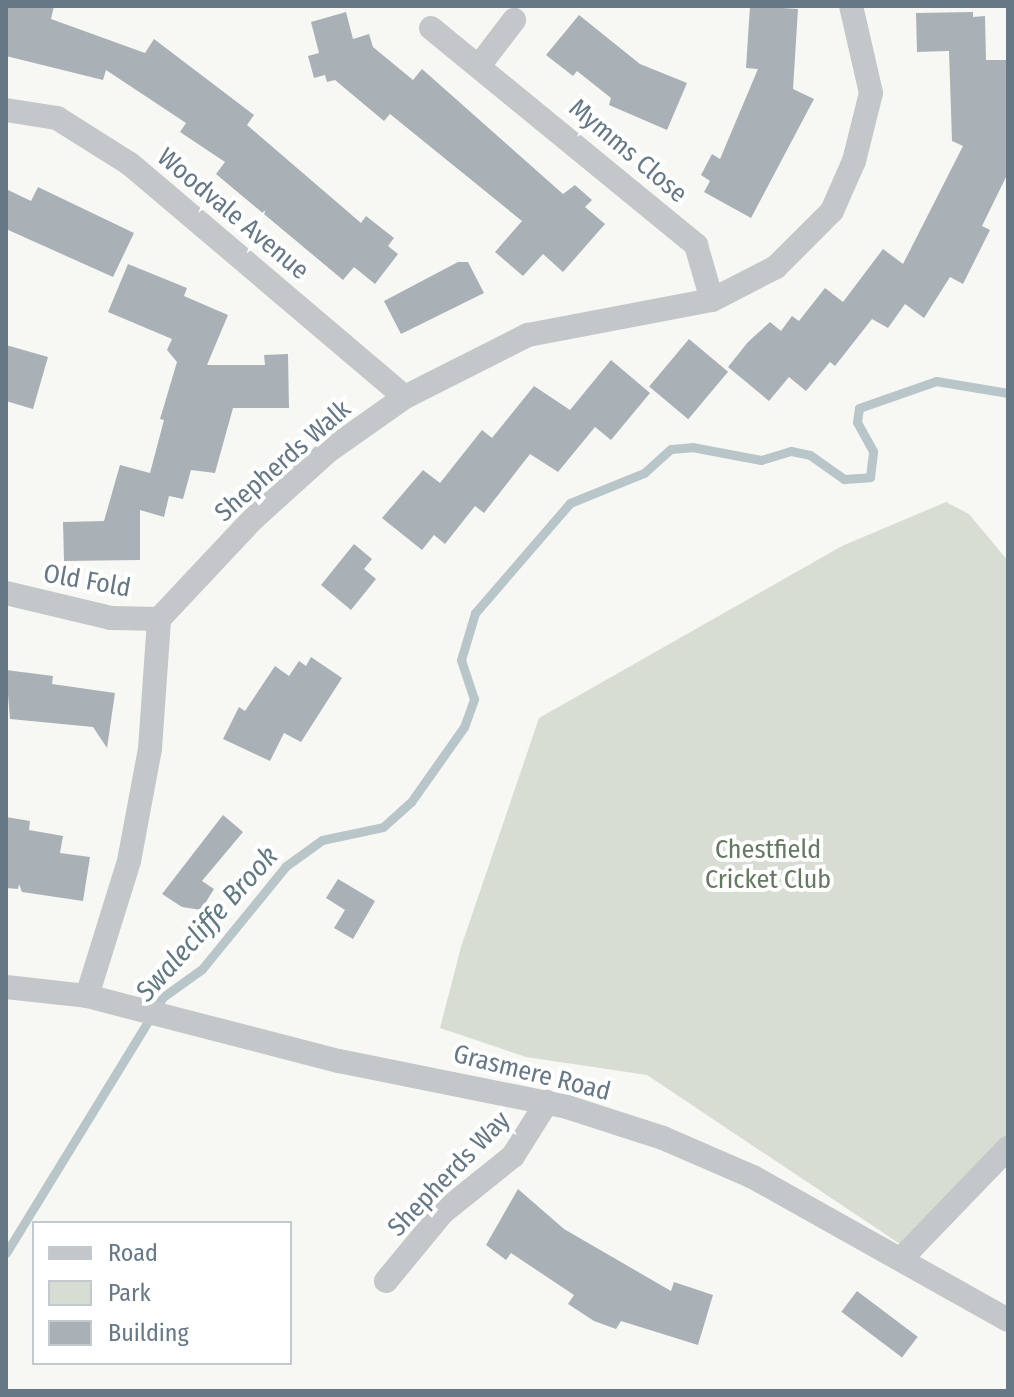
<!DOCTYPE html>
<html>
<head>
<meta charset="utf-8">
<style>
  body { margin:0 }
  #map { position:relative; width:1014px; height:1397px; overflow:hidden; background:#f7f8f4; font-family:"Fira Sans Condensed",sans-serif }
  div>[style] { position:absolute }
  [style*='--x'] { left:calc(var(--x)*1px); top:calc(var(--y)*1px); width:calc(var(--w)*1px); rotate:calc(var(--a)*1deg) }
  .green>* { inset:0; background:#d7ddd3 }
  .stream>* { height:9px; margin:-4.5px; padding:0 4.5px; transform-origin:4.5px; border-radius:4.5px; background:#b8c5c9 }
  .building>* { inset:0; background:#a9b1b7; transform-origin:0 0 }
  .street>* { height:24px; margin:-12px; padding:0 12px; transform-origin:12px; border-radius:12px; background:#c3c7ca }
  span { translate:-50% -50%; white-space:nowrap; text-align:center; line-height:1.15; -webkit-text-stroke:8px #fff; paint-order:stroke }
  .street-label { font-size:26px; color:#667786 }
  .park-label { font-size:26px; color:#657861 }
  .water-label { font-size:28px; color:#617982; font-style:italic }
  .frame { position:absolute; inset:0; border:8px solid #667786; pointer-events:none }
  .legend { position:absolute; left:32px; top:1221px; width:260px; height:144px; box-sizing:border-box; background:#fff; border:2px solid #c2c9cf; margin:0; padding:10px 14px; list-style:none; font-size:24px; color:#667786 }
  .legend li { display:flex; align-items:center; gap:16px; height:40px }
  .legend b { width:40px; border:2px solid #c2c9cf }
</style>
</head>
<body>
<div id="map">
  <div class="green">
    <i style="clip-path:polygon(946px 502px,969px 514px,1008px 561px,1008px 1142px,903px 1246px,647px 1075px,526px 1057px,440px 1028px,461px 947px,539px 718px,842px 546px)"></i>
  </div>
  <div class="stream">
    <i style="--x:6;--y:1253;--w:300;--a:-58.5"></i>
    <i style="--x:163;--y:997;--w:48;--a:-35.7"></i>
    <i style="--x:202;--y:969;--w:133;--a:-50.8"></i>
    <i style="--x:286;--y:866;--w:44;--a:-35.8"></i>
    <i style="--x:322;--y:840;--w:62;--a:-12"></i>
    <i style="--x:383;--y:827;--w:38;--a:-42"></i>
    <i style="--x:411;--y:802;--w:92;--a:-54.8"></i>
    <i style="--x:464;--y:727;--w:30;--a:-70"></i>
    <i style="--x:474;--y:699;--w:41;--a:-108.4"></i>
    <i style="--x:461;--y:660;--w:49;--a:-73.4"></i>
    <i style="--x:475;--y:613;--w:145;--a:-49.2"></i>
    <i style="--x:570;--y:503;--w:80;--a:-22.1"></i>
    <i style="--x:644;--y:473;--w:36;--a:-42"></i>
    <i style="--x:671;--y:449;--w:21;--a:-5"></i>
    <i style="--x:692;--y:447;--w:70;--a:10.7"></i>
    <i style="--x:761;--y:460;--w:31;--a:-17"></i>
    <i style="--x:791;--y:451;--w:19;--a:12"></i>
    <i style="--x:810;--y:455;--w:42;--a:35.2"></i>
    <i style="--x:844;--y:479;--w:26;--a:-4"></i>
    <i style="--x:870;--y:477;--w:26;--a:-83"></i>
    <i style="--x:873;--y:451;--w:33;--a:-119"></i>
    <i style="--x:857;--y:422;--w:14;--a:-82"></i>
    <i style="--x:859;--y:408;--w:82;--a:-19.3"></i>
    <i style="--x:936;--y:381;--w:73;--a:9.5"></i>
  </div>
  <div class="building">
    <i style="clip-path:polygon(6px 6px,54px 6px,51px 19px,145px 53px,154px 39px,254px 115px,247px 125px,361px 223px,366px 216px,394px 238px,388px 246px,398px 254px,375px 284px,354px 267px,343px 280px,216px 174px,225px 162px,180px 132px,186px 123px,106px 70px,103px 80px,6px 56px)"></i>
    <i style="clip-path:polygon(750px 6px,798px 9px,793px 89px,814px 99px,751px 218px,704px 192px,710px 181px,701px 175px,712px 154px,720px 159px,758px 69px,746px 68px)"></i>
    <i style="clip-path:polygon(346px 12px,353px 39px,369px 34px,373px 47px,413px 80px,422px 69px,563px 194px,575px 185px,592px 200px,585px 207px,605px 224px,563px 272px,543px 254px,523px 276px,495px 252px,522px 221px,390px 114px,384px 121px,335px 80px,327px 82px,325px 75px,314px 78px,308px 56px,319px 53px,311px 22px)"></i>
    <i style="clip-path:polygon(973px 12px,973px 17px,985px 16px,986px 60px,1008px 60px,1008px 173px,982px 226px,990px 230px,963px 284px,950px 277px,924px 318px,905px 304px,888px 328px,872px 319px,835px 366px,830px 362px,806px 391px,789px 377px,769px 401px,728px 367px,748px 342px,770px 322px,781px 331px,792px 316px,799px 321px,825px 288px,843px 302px,883px 249px,903px 264px,963px 146px,952px 141px,949px 51px,917px 52px,916px 13px)"></i>
    <i style="clip-path:polygon(579px 15px,640px 64px,687px 83px,667px 130px,609px 105px,611px 98px,577px 71px,573px 76px,546px 55px)"></i>
    <i style="clip-path:polygon(38px 187px,134px 233px,113px 277px,6px 229px,6px 189px,31px 201px)"></i>
    <i style="clip-path:polygon(458px 262px,468px 262px,484px 293px,401px 334px,384px 301px)"></i>
    <i style="clip-path:polygon(128px 264px,187px 288px,184px 296px,228px 315px,207px 365px,265px 365px,264px 355px,288px 354px,289px 408px,233px 408px,215px 473px,191px 470px,183px 499px,169px 496px,164px 517px,140px 510px,140px 560px,64px 561px,63px 522px,104px 521px,120px 465px,150px 473px,164px 420px,160px 419px,177px 362px,167px 350px,172px 339px,108px 312px)"></i>
    <i style="left:689px;top:339px;width:51px;height:62px;rotate:40deg"></i>
    <i style="clip-path:polygon(6px 345px,48px 357px,33px 409px,6px 401px)"></i>
    <i style="clip-path:polygon(611px 360px,650px 393px,611px 440px,595px 427px,558px 472px,530px 454px,484px 513px,475px 506px,445px 544px,434px 535px,422px 550px,382px 518px,423px 470px,440px 483px,482px 430px,492px 438px,534px 386px,570px 410px)"></i>
    <i style="clip-path:polygon(354px 544px,372px 559px,364px 569px,376px 579px,351px 610px,321px 585px)"></i>
    <i style="clip-path:polygon(311px 657px,342px 678px,301px 742px,284px 733px,270px 761px,223px 739px,239px 707px,245px 711px,275px 666px,289px 676px,299px 661px,306px 666px)"></i>
    <i style="clip-path:polygon(6px 670px,53px 676px,52px 684px,115px 693px,107px 748px,93px 727px,10px 719px)"></i>
    <i style="clip-path:polygon(223px 815px,243px 832px,202px 881px,214px 889px,201px 910px,182px 907px,162px 894px)"></i>
    <i style="clip-path:polygon(6px 817px,30px 821px,29px 830px,63px 836px,60px 853px,90px 857px,83px 901px,22px 892px,19px 884px,18px 889px,6px 888px)"></i>
    <i style="clip-path:polygon(338px 879px,375px 901px,353px 939px,334px 928px,345px 910px,326px 898px)"></i>
    <i style="clip-path:polygon(518px 1189px,564px 1229px,671px 1291px,674px 1282px,713px 1295px,698px 1345px,621px 1321px,616px 1329px,594px 1321px,568px 1304px,574px 1295px,511px 1253px,506px 1260px,486px 1245px)"></i>
    <i style="left:857px;top:1291px;width:76px;height:26px;rotate:37deg"></i>
  </div>
  <div class="street">
    <i style="--x:431;--y:28;--w:343;--a:39.3"></i>
    <i style="--x:696;--y:245;--w:57;--a:73.8"></i>
    <i style="--x:479;--y:66;--w:58;--a:-52.7"></i>
    <i style="--x:6;--y:110;--w:52;--a:8.9"></i>
    <i style="--x:57;--y:118;--w:86;--a:32.2"></i>
    <i style="--x:130;--y:164;--w:360;--a:40.3"></i>
    <i style="--x:6;--y:593;--w:108;--a:13.4"></i>
    <i style="--x:111;--y:618;--w:48;--a:1.2"></i>
    <i style="--x:6;--y:987;--w:81;--a:6.3"></i>
    <i style="--x:87;--y:996;--w:260;--a:14.5"></i>
    <i style="--x:339;--y:1061;--w:233;--a:11.4"></i>
    <i style="--x:567;--y:1107;--w:101;--a:17.9"></i>
    <i style="--x:663;--y:1138;--w:98;--a:23.4"></i>
    <i style="--x:753;--y:1177;--w:292;--a:29.3"></i>
    <i style="--x:87;--y:996;--w:141;--a:-72.7"></i>
    <i style="--x:129;--y:861;--w:114;--a:-79.4"></i>
    <i style="--x:150;--y:749;--w:130;--a:-86"></i>
    <i style="--x:159;--y:619;--w:139;--a:-46.8"></i>
    <i style="--x:254;--y:518;--w:98;--a:-42.1"></i>
    <i style="--x:327;--y:452;--w:95;--a:-35.2"></i>
    <i style="--x:405;--y:397;--w:138;--a:-26.8"></i>
    <i style="--x:528;--y:335;--w:187;--a:-10.8"></i>
    <i style="--x:712;--y:300;--w:72;--a:-27.3"></i>
    <i style="--x:776;--y:267;--w:79;--a:-45"></i>
    <i style="--x:832;--y:211;--w:55;--a:-66.3"></i>
    <i style="--x:854;--y:161;--w:70;--a:-76"></i>
    <i style="--x:871;--y:93;--w:89;--a:-102.9"></i>
    <i style="--x:901;--y:1259;--w:154;--a:-46.1"></i>
    <i style="--x:386;--y:1281;--w:88;--a:-50.5"></i>
    <i style="--x:442;--y:1213;--w:91;--a:-38.8"></i>
    <i style="--x:513;--y:1156;--w:64;--a:-57.8"></i>
  </div>
  <div class="street-label">
    <span style="left:628px;top:151px;rotate:40deg">Mymms Close</span>
    <span style="left:233px;top:214px;rotate:40deg">Woodvale Avenue</span>
    <span style="left:283px;top:461px;rotate:-41deg">Shepherds Walk</span>
    <span style="left:87px;top:581px;rotate:10deg">Old Fold</span>
    <span style="left:532px;top:1073px;rotate:14deg">Grasmere Road</span>
    <span style="left:449px;top:1174px;rotate:-46deg">Shepherds Way</span>
  </div>
  <div class="park-label">
    <span style="left:768px;top:865px">Chestfield<br>Cricket Club</span>
  </div>
  <div class="water-label">
    <span style="left:207px;top:924px;rotate:-48deg">Swalecliffe Brook</span>
  </div>
  <div class="frame"></div>
  <ul class="legend">
  <li><b style="height:10px;background:#c3c7ca"></b>Road</li>
  <li><b style="height:22px;background:#d7ddd3"></b>Park</li>
  <li><b style="height:22px;background:#a9b1b7"></b>Building</li>
  </ul>
</div>
</body>
</html>
